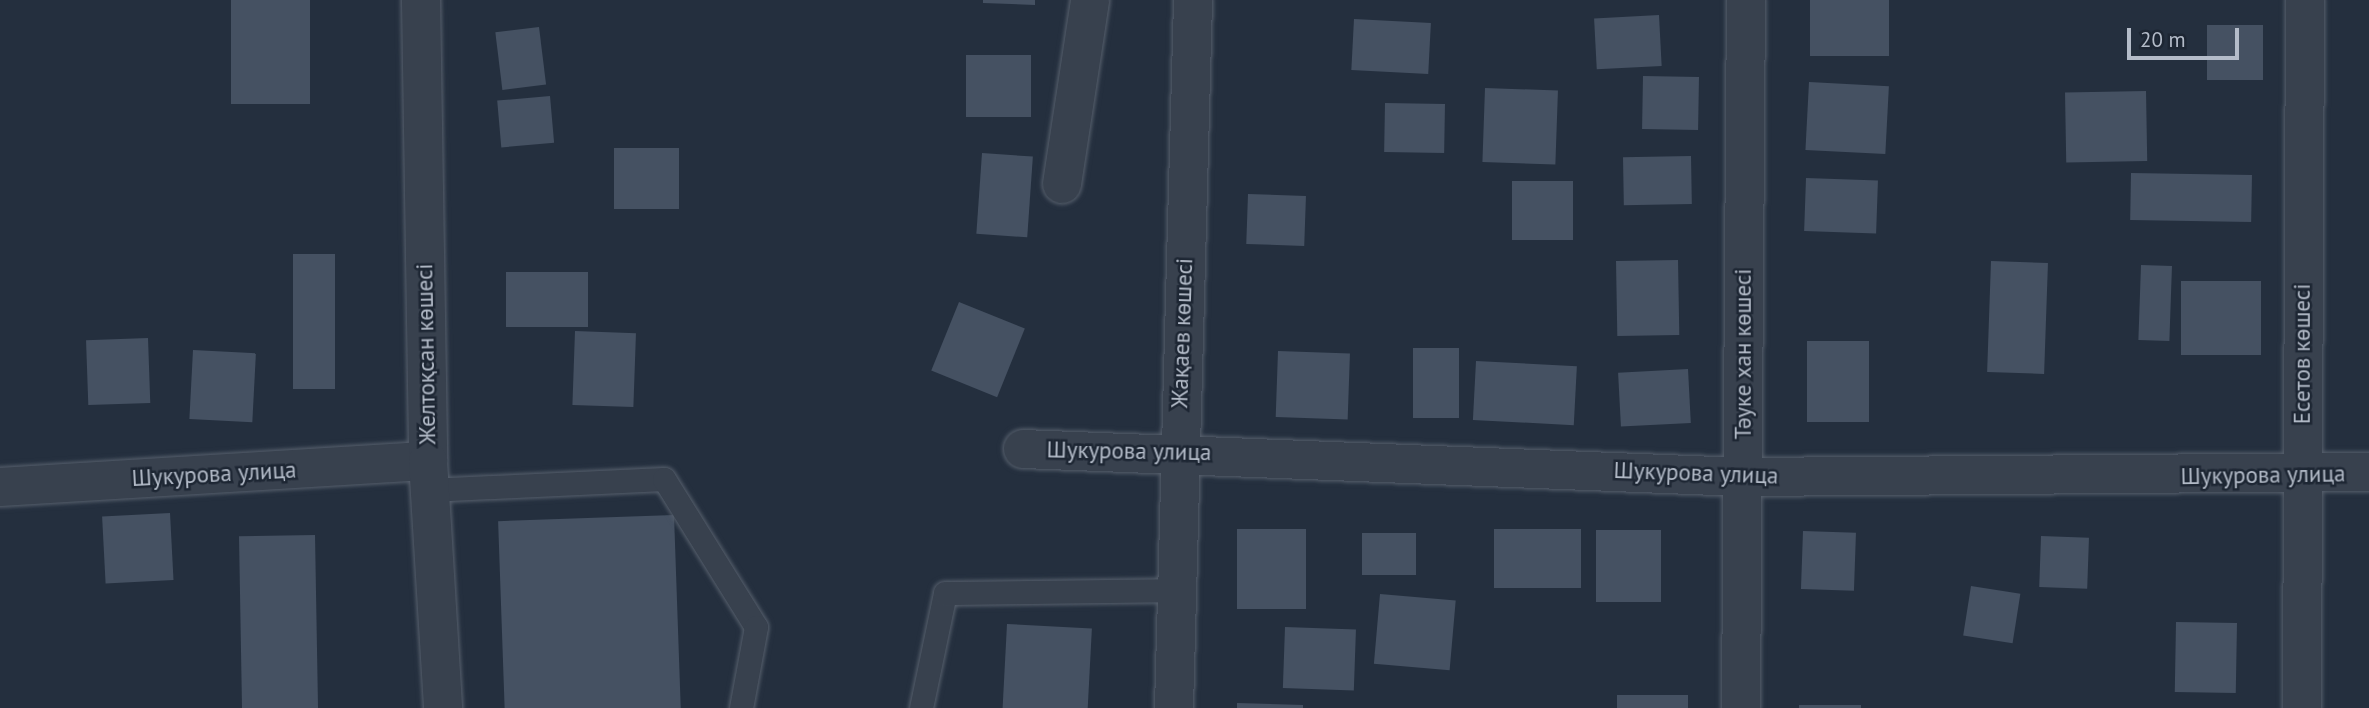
<!DOCTYPE html>
<html>
<head>
<meta charset="utf-8">
<style>
  body { margin:0 }
  #map { position:relative; width:2369px; height:708px; overflow:hidden; background:#242f3e; font-family:"PT Sans",sans-serif }
  div>[style] { position:absolute }
  [style*='--x'] { left:calc(var(--x)*1px); top:calc(var(--y)*1px); width:calc(var(--w)*1px); rotate:calc(var(--a)*1deg) }
  .building>* { inset:0; background:#455162; transform-origin:0 0 }
  .roads { filter:drop-shadow(0 0 2px #565f6c) drop-shadow(0 0 2px #565f6c) }
  .service>* { height:23px; margin:-11.5px; padding:0 11.5px; transform-origin:11.5px; border-radius:11.5px; background:#38414e }
  .minor>* { height:38px; margin:-19px; padding:0 19px; transform-origin:19px; border-radius:19px; background:#38414e }
  .tertiary>* { height:38px; margin:-19px; padding:0 19px; transform-origin:19px; border-radius:19px; background:#38414e }
  span { translate:-50% -50%; white-space:nowrap; text-align:center; line-height:1.15; -webkit-text-stroke:5px #1d2633; paint-order:stroke }
  .street-label { font-size:23px; color:#b4bcc9 }
  .scale { position:absolute; left:2127px; top:28px; width:112px; height:32px; box-sizing:border-box; border:4px solid #b4bcc9; border-top:0; padding-left:9px; font-size:21px; line-height:24px; white-space:nowrap; color:#b4bcc9; -webkit-text-stroke:5px #1d2633; paint-order:stroke }
</style>
</head>
<body>
<div id="map">
  <div class="building">
    <i style="left:231px;top:0;width:79px;height:104px"></i>
    <i style="clip-path:polygon(983px 0,1035px 0,1035px 5px,983px 3px)"></i>
    <i style="left:1810px;top:0;width:79px;height:56px"></i>
    <i style="left:1659px;top:15px;width:51px;height:65px;rotate:87deg"></i>
    <i style="left:1354px;top:19px;width:77px;height:51px;rotate:3deg"></i>
    <i style="left:2207px;top:25px;width:56px;height:55px"></i>
    <i style="left:539px;top:27px;width:58px;height:44px;rotate:83deg"></i>
    <i style="left:966px;top:55px;width:65px;height:62px"></i>
    <i style="left:1643px;top:76px;width:56px;height:53px;rotate:1deg"></i>
    <i style="left:1809px;top:82px;width:80px;height:68px;rotate:3deg"></i>
    <i style="left:1485px;top:88px;width:73px;height:74px;rotate:2deg"></i>
    <i style="left:2146px;top:91px;width:70px;height:81px;rotate:89deg"></i>
    <i style="left:550px;top:96px;width:47px;height:53px;rotate:85deg"></i>
    <i style="left:1385px;top:103px;width:60px;height:49px;rotate:1deg"></i>
    <i style="left:679px;top:148px;width:61px;height:65px;rotate:90deg"></i>
    <i style="left:982px;top:153px;width:51px;height:81px;rotate:4deg"></i>
    <i style="left:1691px;top:156px;width:48px;height:68px;rotate:89deg"></i>
    <i style="left:2131px;top:173px;width:121px;height:47px;rotate:1deg"></i>
    <i style="left:1806px;top:178px;width:72px;height:53px;rotate:2deg"></i>
    <i style="left:1512px;top:181px;width:61px;height:59px"></i>
    <i style="left:1248px;top:194px;width:58px;height:50px;rotate:2deg"></i>
    <i style="left:335px;top:254px;width:135px;height:42px;rotate:90deg"></i>
    <i style="left:1678px;top:260px;width:75px;height:62px;rotate:89deg"></i>
    <i style="left:1991px;top:261px;width:57px;height:111px;rotate:2deg"></i>
    <i style="left:2141px;top:265px;width:31px;height:75px;rotate:2deg"></i>
    <i style="left:588px;top:272px;width:55px;height:82px;rotate:90deg"></i>
    <i style="left:2261px;top:281px;width:74px;height:80px;rotate:90deg"></i>
    <i style="left:959px;top:302px;width:71px;height:74px;rotate:22deg"></i>
    <i style="left:575px;top:331px;width:61px;height:74px;rotate:2deg"></i>
    <i style="left:148px;top:338px;width:65px;height:62px;rotate:88deg"></i>
    <i style="left:1807px;top:341px;width:62px;height:81px"></i>
    <i style="left:1413px;top:348px;width:46px;height:70px"></i>
    <i style="left:193px;top:350px;width:63px;height:69px;rotate:3deg"></i>
    <i style="left:1278px;top:351px;width:72px;height:66px;rotate:2deg"></i>
    <i style="left:1476px;top:361px;width:101px;height:59px;rotate:3deg"></i>
    <i style="left:1688px;top:369px;width:54px;height:70px;rotate:87deg"></i>
    <i style="left:170px;top:513px;width:67px;height:68px;rotate:87deg"></i>
    <i style="left:674px;top:515px;width:193px;height:176px;rotate:88deg"></i>
    <i style="left:1237px;top:529px;width:69px;height:80px"></i>
    <i style="left:1494px;top:529px;width:87px;height:59px"></i>
    <i style="left:1596px;top:530px;width:65px;height:72px"></i>
    <i style="left:1803px;top:531px;width:53px;height:58px;rotate:2deg"></i>
    <i style="left:1362px;top:533px;width:54px;height:42px"></i>
    <i style="left:315px;top:535px;width:173px;height:76px;rotate:89deg"></i>
    <i style="left:2041px;top:536px;width:48px;height:51px;rotate:2deg"></i>
    <i style="left:1971px;top:586px;width:50px;height:50px;rotate:9deg"></i>
    <i style="left:1380px;top:594px;width:76px;height:70px;rotate:5deg"></i>
    <i style="left:2176px;top:622px;width:61px;height:70px;rotate:1deg"></i>
    <i style="left:1007px;top:624px;width:85px;height:84px;rotate:3deg"></i>
    <i style="left:1285px;top:627px;width:71px;height:61px;rotate:2deg"></i>
    <i style="left:1617px;top:695px;width:71px;height:13px"></i>
    <i style="clip-path:polygon(1237px 703px,1303px 705px,1303px 708px,1237px 708px)"></i>
    <i style="left:1799px;top:705px;width:62px;height:3px"></i>
  </div>
  <div class="roads">
    <div class="service">
      <i style="--x:429;--y:490;--w:235;--a:-2.7"></i>
      <i style="--x:664;--y:479;--w:174;--a:58.1"></i>
      <i style="--x:756;--y:627;--w:82;--a:100.5"></i>
      <i style="--x:921;--y:708;--w:117;--a:-78.2"></i>
      <i style="--x:945;--y:593;--w:230;--a:-0.7"></i>
    </div>
    <div class="minor">
      <i style="--x:1062;--y:184;--w:186;--a:-81.3"></i>
      <i style="--x:1023;--y:449;--w:721;--a:2.23"></i>
      <i style="--x:1743;--y:477;--w:626;--a:-0.46"></i>
      <i style="--x:0;--y:487;--w:429;--a:-3.5"></i>
      <i style="--x:1174;--y:708;--w:708;--a:-88.46"></i>
      <i style="--x:1741;--y:708;--w:708;--a:-89.6"></i>
      <i style="--x:2302;--y:708;--w:708;--a:-89.76"></i>
    </div>
    <div class="tertiary">
      <i style="--x:421;--y:0;--w:461;--a:89.1"></i>
      <i style="--x:428;--y:461;--w:247;--a:86.5"></i>
    </div>
  </div>
  <div class="street-label">
    <span style="left:1182px;top:333px;rotate:-88deg">Жақаев көшесі</span>
    <span style="left:426px;top:354px;rotate:-91deg">Желтоқсан көшесі</span>
    <span style="left:1743px;top:354px;rotate:-90deg">Тәуке хан көшесі</span>
    <span style="left:2302px;top:354px;rotate:-90deg">Есетов көшесі</span>
    <span style="left:1129px;top:451px;rotate:1deg">Шукурова улица</span>
    <span style="left:1696px;top:473px;rotate:2deg">Шукурова улица</span>
    <span style="left:214px;top:474px;rotate:-3deg">Шукурова улица</span>
    <span style="left:2263px;top:475px;rotate:-1deg">Шукурова улица</span>
  </div>
  <div class="scale">20 m</div>
</div>
</body>
</html>
